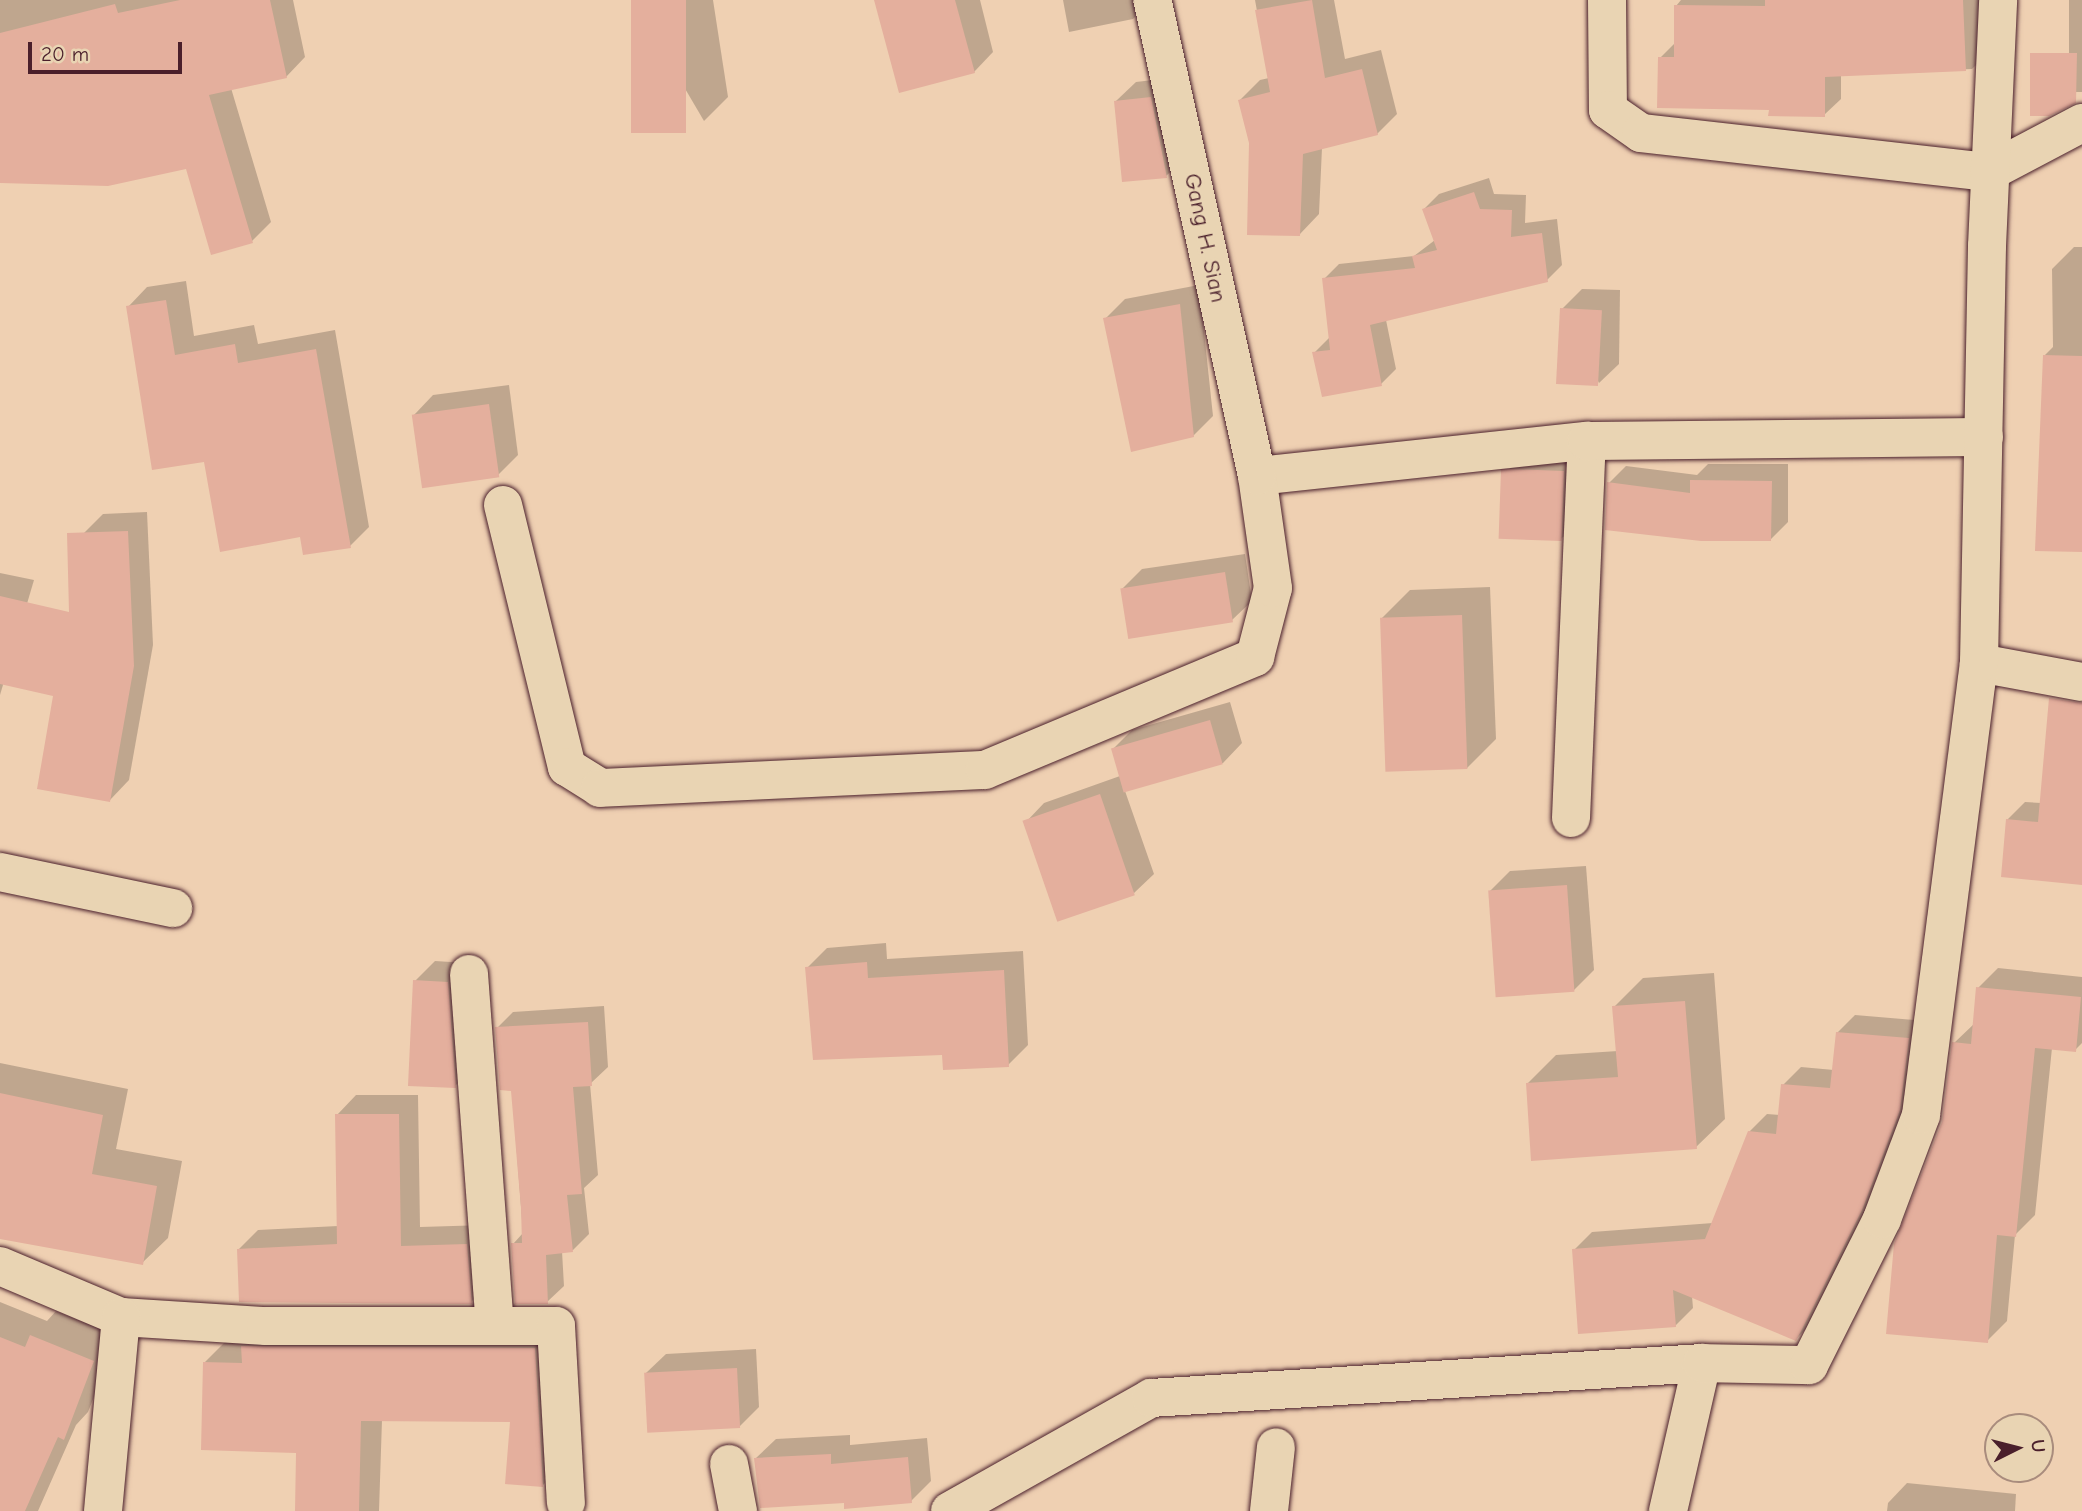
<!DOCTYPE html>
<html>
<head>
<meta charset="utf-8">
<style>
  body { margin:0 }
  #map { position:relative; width:2082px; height:1511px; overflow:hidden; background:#efd0b2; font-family:"Comic Neue",sans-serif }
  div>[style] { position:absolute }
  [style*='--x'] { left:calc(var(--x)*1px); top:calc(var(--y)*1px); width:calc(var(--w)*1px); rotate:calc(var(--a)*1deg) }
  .shadow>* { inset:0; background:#0003; transform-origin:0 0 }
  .building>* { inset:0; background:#e4af9d; transform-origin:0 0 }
  .roads { filter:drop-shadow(0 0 2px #4a1f2b) drop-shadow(0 0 2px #4a1f2b) }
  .street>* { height:38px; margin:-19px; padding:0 19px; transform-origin:19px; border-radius:19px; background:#e9d4b3 }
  span { translate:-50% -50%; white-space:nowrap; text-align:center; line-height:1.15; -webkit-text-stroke:5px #e9d4b3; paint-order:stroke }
  .street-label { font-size:23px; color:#4a1f2b }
  .north { position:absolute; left:1984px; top:1413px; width:70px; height:70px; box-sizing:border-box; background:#e9d4b3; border:2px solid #a98c7d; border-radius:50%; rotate:84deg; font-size:19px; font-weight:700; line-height:28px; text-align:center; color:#4a1f2b }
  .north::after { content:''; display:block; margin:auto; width:24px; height:32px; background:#4a1f2b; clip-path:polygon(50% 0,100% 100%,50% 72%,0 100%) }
  .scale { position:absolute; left:28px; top:42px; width:154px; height:32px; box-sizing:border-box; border:4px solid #4a1f2b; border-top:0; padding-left:9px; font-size:21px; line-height:24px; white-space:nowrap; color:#4a1f2b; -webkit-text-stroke:5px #e9d4b3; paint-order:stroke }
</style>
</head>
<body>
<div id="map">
  <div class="shadow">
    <i style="clip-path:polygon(0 0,293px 0,305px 57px,286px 77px,231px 88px,271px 222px,252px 241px,187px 167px,0 181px)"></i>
    <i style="clip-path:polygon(633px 0,713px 0,728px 97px,704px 121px)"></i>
    <i style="clip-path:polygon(877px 0,980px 0,993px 52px,974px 72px)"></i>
    <i style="clip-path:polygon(1063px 0,1152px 0,1133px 19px,1069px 32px)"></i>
    <i style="clip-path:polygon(1255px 0,1334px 0,1345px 59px,1381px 50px,1397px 114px,1377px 134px,1322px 148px,1319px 214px,1300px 234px,1251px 150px,1240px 100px,1260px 80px,1269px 78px)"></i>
    <i style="clip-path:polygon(1681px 0,1991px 0,1988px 53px,1972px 69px,1841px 74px,1841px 99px,1824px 115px,1770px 108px,1660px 58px,1676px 42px,1676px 6px)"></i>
    <i style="left:2069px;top:0;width:13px;height:92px"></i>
    <i style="clip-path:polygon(1170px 78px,1186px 157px,1166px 176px,1116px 101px,1136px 82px)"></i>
    <i style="clip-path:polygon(1489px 178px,1494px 194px,1526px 195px,1525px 223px,1557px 219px,1562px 265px,1547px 280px,1386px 320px,1396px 369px,1381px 384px,1314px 353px,1330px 337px,1324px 279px,1339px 264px,1414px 256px,1435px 240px,1424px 209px,1439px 194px)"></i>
    <i style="clip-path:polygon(2074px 247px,2082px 247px,2082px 550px,2045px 355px,2053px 347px,2052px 269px)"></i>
    <i style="clip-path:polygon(186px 281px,194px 336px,254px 325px,258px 344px,335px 330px,369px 527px,350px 546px,302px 535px,205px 460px,128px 307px,147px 287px)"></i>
    <i style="clip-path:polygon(1199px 285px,1213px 416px,1193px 436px,1105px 319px,1125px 299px)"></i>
    <i style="clip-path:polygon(1582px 289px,1620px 290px,1619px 364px,1599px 383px,1562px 309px)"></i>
    <i style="clip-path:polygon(509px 385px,518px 455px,498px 475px,414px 415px,433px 395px)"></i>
    <i style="clip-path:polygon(1583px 452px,1580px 520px,1560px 540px,1503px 476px,1522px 456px)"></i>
    <i style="clip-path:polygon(1708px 464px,1788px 464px,1788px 522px,1771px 539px,1609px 483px,1626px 466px,1697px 475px)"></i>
    <i style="clip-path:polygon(147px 512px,153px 645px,129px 780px,110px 800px,83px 534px,103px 514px)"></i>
    <i style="clip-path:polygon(1245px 554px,1252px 601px,1232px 620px,1122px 589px,1142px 569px)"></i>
    <i style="clip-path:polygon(0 573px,34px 580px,0 695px)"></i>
    <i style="clip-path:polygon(1490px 587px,1496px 739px,1467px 768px,1382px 618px,1410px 590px)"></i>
    <i style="clip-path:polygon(1230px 702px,1242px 743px,1223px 763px,1125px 791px,1154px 874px,1134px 893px,1025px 823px,1044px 803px,1120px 776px,1113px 749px,1132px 730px)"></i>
    <i style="clip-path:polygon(2082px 710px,2082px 883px,2007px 820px,2025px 802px,2041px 803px)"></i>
    <i style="clip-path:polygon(1586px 866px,1594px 970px,1574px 990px,1490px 891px,1510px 871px)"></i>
    <i style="clip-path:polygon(886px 943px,887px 959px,1023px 951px,1028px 1045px,1008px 1065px,943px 1053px,807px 968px,827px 948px)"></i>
    <i style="clip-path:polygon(435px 961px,467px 963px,474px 1067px,455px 1086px,415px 981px)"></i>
    <i style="clip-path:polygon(1998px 968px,2082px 977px,2082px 1043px,2075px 1050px,2052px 1048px,2035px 1215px,2015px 1235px,2007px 1321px,1987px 1341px,1943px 1123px,1954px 1043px,1975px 1023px,1978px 988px)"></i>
    <i style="clip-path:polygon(1714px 973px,1725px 1119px,1696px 1147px,1527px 1084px,1556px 1055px,1618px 1051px,1614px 1007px,1643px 978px)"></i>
    <i style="clip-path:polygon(604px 1006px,608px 1067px,590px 1084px,598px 1175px,584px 1188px,589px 1234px,573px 1250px,562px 1251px,564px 1286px,547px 1302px,513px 1244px,523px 1233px,512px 1089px,497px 1028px,513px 1012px)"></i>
    <i style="clip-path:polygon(1855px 1015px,1926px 1021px,1917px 1090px,1879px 1191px,1814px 1321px,1796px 1339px,1692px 1296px,1693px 1308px,1675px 1326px,1574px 1250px,1592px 1232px,1713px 1223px,1749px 1132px,1767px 1114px,1780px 1115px,1783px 1085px,1801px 1067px,1834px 1070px,1837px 1033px)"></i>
    <i style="clip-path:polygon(0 1063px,128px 1089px,116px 1149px,182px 1161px,168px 1238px,142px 1263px,0 1237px)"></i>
    <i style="clip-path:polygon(356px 1095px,418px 1095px,420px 1227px,486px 1225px,490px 1283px,471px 1302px,239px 1249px,258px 1230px,338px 1226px,337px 1115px)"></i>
    <i style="clip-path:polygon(0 1302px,47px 1321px,56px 1311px,118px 1336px,88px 1412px,76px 1425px,38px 1511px,0 1511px)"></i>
    <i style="clip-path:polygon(557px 1326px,565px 1463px,543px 1485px,512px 1420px,382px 1420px,379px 1511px,297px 1511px,298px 1451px,205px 1362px,227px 1340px)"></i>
    <i style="clip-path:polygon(756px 1349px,759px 1407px,739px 1427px,646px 1373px,666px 1354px)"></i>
    <i style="clip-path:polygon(850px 1435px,850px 1445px,927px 1438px,931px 1481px,911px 1501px,845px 1501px,756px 1458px,776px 1439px)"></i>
    <i style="clip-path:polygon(1907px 1483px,2016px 1494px,2015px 1511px,1887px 1511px,1888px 1503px)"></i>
  </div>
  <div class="building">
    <i style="clip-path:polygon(180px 0,270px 0,287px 78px,209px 95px,253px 243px,211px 255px,186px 169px,108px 186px,0 183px,0 33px,115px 4px,118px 13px)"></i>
    <i style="left:631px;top:0;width:55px;height:133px"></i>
    <i style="clip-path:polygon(874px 0,955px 0,975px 73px,899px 93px)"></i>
    <i style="clip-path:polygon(1312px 0,1325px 78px,1362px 69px,1378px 135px,1303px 154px,1300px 236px,1247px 235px,1249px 143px,1238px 100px,1270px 92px,1255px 10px)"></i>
    <i style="clip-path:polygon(1765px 0,1963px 0,1966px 71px,1825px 77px,1825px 117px,1768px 116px,1769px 110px,1657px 108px,1658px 57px,1674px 57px,1674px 5px,1765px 6px)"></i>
    <i style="clip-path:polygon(2030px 53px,2077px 53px,2076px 103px,2049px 116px,2030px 116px)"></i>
    <i style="clip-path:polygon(1151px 97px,1167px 178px,1122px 182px,1114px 101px)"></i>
    <i style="clip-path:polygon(1474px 192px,1480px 209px,1512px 210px,1511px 237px,1542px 233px,1548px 282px,1370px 325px,1382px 386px,1322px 397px,1312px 352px,1330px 350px,1322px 278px,1415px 268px,1412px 256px,1437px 250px,1422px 209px)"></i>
    <i style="clip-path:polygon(166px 300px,175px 355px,235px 344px,238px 363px,316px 349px,351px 548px,303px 555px,300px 537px,220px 552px,204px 462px,152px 470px,126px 306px)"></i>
    <i style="clip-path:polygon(1180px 304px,1194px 437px,1131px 452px,1103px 318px)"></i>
    <i style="left:1560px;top:308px;width:42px;height:76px;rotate:3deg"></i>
    <i style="clip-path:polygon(2043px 355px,2082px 356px,2082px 552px,2035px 551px)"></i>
    <i style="left:489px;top:404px;width:74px;height:78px;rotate:82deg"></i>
    <i style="left:1564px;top:471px;width:70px;height:63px;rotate:92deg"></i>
    <i style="clip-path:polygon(1690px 480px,1772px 481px,1771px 541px,1701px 541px,1605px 530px,1607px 482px,1690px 493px)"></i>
    <i style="clip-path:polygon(128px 531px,134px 666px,110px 802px,37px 789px,53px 696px,0 684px,0 596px,69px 612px,67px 533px)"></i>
    <i style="left:1225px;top:572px;width:51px;height:106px;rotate:81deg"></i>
    <i style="left:1462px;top:615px;width:154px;height:82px;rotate:88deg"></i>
    <i style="clip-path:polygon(2049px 698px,2082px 703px,2082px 885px,2001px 877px,2006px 819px,2038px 822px)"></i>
    <i style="left:1210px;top:720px;width:46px;height:103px;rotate:74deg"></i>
    <i style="left:1100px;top:794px;width:107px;height:82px;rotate:71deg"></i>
    <i style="left:1567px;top:885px;width:107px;height:79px;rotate:86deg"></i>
    <i style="clip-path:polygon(867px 962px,868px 978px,1004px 970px,1009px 1067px,943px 1070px,942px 1055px,813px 1060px,805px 967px)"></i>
    <i style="clip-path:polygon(413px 980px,448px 982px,456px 1088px,408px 1086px)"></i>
    <i style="clip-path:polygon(1976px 987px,2081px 997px,2076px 1052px,2035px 1048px,2016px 1237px,1997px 1235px,1988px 1343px,1886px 1334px,1894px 1244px,1942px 1122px,1952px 1042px,1971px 1044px)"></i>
    <i style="clip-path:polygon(1685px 1001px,1697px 1149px,1531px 1161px,1526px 1083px,1618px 1077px,1612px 1006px)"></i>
    <i style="clip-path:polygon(588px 1022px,592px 1086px,573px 1087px,582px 1194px,567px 1195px,573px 1252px,546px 1255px,548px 1304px,515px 1304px,511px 1243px,522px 1243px,521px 1208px,511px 1091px,500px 1090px,495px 1027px)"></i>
    <i style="clip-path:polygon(1836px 1032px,1909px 1038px,1900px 1110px,1862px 1210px,1796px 1341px,1673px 1290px,1676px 1327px,1578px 1334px,1572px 1249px,1705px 1239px,1748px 1131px,1776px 1134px,1781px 1084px,1830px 1088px)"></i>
    <i style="clip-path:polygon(0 1093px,103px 1115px,92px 1174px,157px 1186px,143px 1265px,0 1239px)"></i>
    <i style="clip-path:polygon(335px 1114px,399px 1114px,401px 1246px,467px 1244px,472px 1304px,239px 1302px,237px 1249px,337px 1244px)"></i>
    <i style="clip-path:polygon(30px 1335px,94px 1361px,64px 1440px,58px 1437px,25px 1511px,0 1511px,0 1337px,25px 1347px)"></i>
    <i style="clip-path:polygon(241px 1346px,535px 1348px,543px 1487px,505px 1484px,510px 1422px,361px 1421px,359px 1511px,295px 1511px,296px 1453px,201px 1450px,203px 1362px,242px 1363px)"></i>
    <i style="left:737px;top:1368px;width:60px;height:93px;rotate:87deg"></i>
    <i style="clip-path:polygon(831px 1454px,831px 1464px,908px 1457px,912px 1503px,844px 1509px,844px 1503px,760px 1508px,754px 1458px)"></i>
  </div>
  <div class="roads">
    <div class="street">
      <i style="--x:1607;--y:0;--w:110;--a:89.5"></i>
      <i style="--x:1608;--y:110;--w:40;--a:34.9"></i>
      <i style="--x:1641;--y:133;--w:350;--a:6.4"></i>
      <i style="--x:1989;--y:172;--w:105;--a:-27.8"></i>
      <i style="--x:1257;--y:476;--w:332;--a:-6.1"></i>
      <i style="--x:503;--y:505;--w:270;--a:76.3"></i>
      <i style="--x:567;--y:767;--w:39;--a:32"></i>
      <i style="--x:600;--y:788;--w:385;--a:-2.7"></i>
      <i style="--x:985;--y:770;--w:293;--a:-22.7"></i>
      <i style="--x:1255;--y:657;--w:71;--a:-75.4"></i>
      <i style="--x:1273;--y:588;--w:113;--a:-98.1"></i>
      <i style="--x:1257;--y:476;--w:487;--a:-102.4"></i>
      <i style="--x:1979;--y:663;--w:105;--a:10.5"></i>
      <i style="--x:1571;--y:818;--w:377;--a:-87.6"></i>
      <i style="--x:1587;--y:441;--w:397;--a:-0.6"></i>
      <i style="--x:0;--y:872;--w:177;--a:11.8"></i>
      <i style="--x:469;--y:974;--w:352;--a:85.8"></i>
      <i style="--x:0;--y:1266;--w:131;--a:22.9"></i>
      <i style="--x:121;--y:1317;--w:145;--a:3.6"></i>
      <i style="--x:266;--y:1326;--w:290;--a:0"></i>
      <i style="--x:556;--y:1326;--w:177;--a:86.8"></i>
      <i style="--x:729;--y:1464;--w:48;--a:79.2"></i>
      <i style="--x:103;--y:1511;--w:195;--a:-84.7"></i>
      <i style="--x:950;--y:1511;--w:231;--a:-29.3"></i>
      <i style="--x:1151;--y:1398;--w:552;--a:-3.63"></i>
      <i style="--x:1269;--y:1511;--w:64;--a:-83.8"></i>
      <i style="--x:1668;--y:1511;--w:152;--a:-77.1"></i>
      <i style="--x:1702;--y:1363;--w:107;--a:1.1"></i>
      <i style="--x:1809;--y:1365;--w:163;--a:-63.4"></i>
      <i style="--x:1882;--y:1219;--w:111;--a:-69.4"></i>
      <i style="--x:1921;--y:1115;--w:456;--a:-82.7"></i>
      <i style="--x:1979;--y:663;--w:417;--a:-88.9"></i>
      <i style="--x:1987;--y:246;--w:246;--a:-87.4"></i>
    </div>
  </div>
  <div class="street-label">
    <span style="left:1205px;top:238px;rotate:78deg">Gang H. Sian</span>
  </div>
  <div class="north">U</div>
  <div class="scale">20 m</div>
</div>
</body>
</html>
